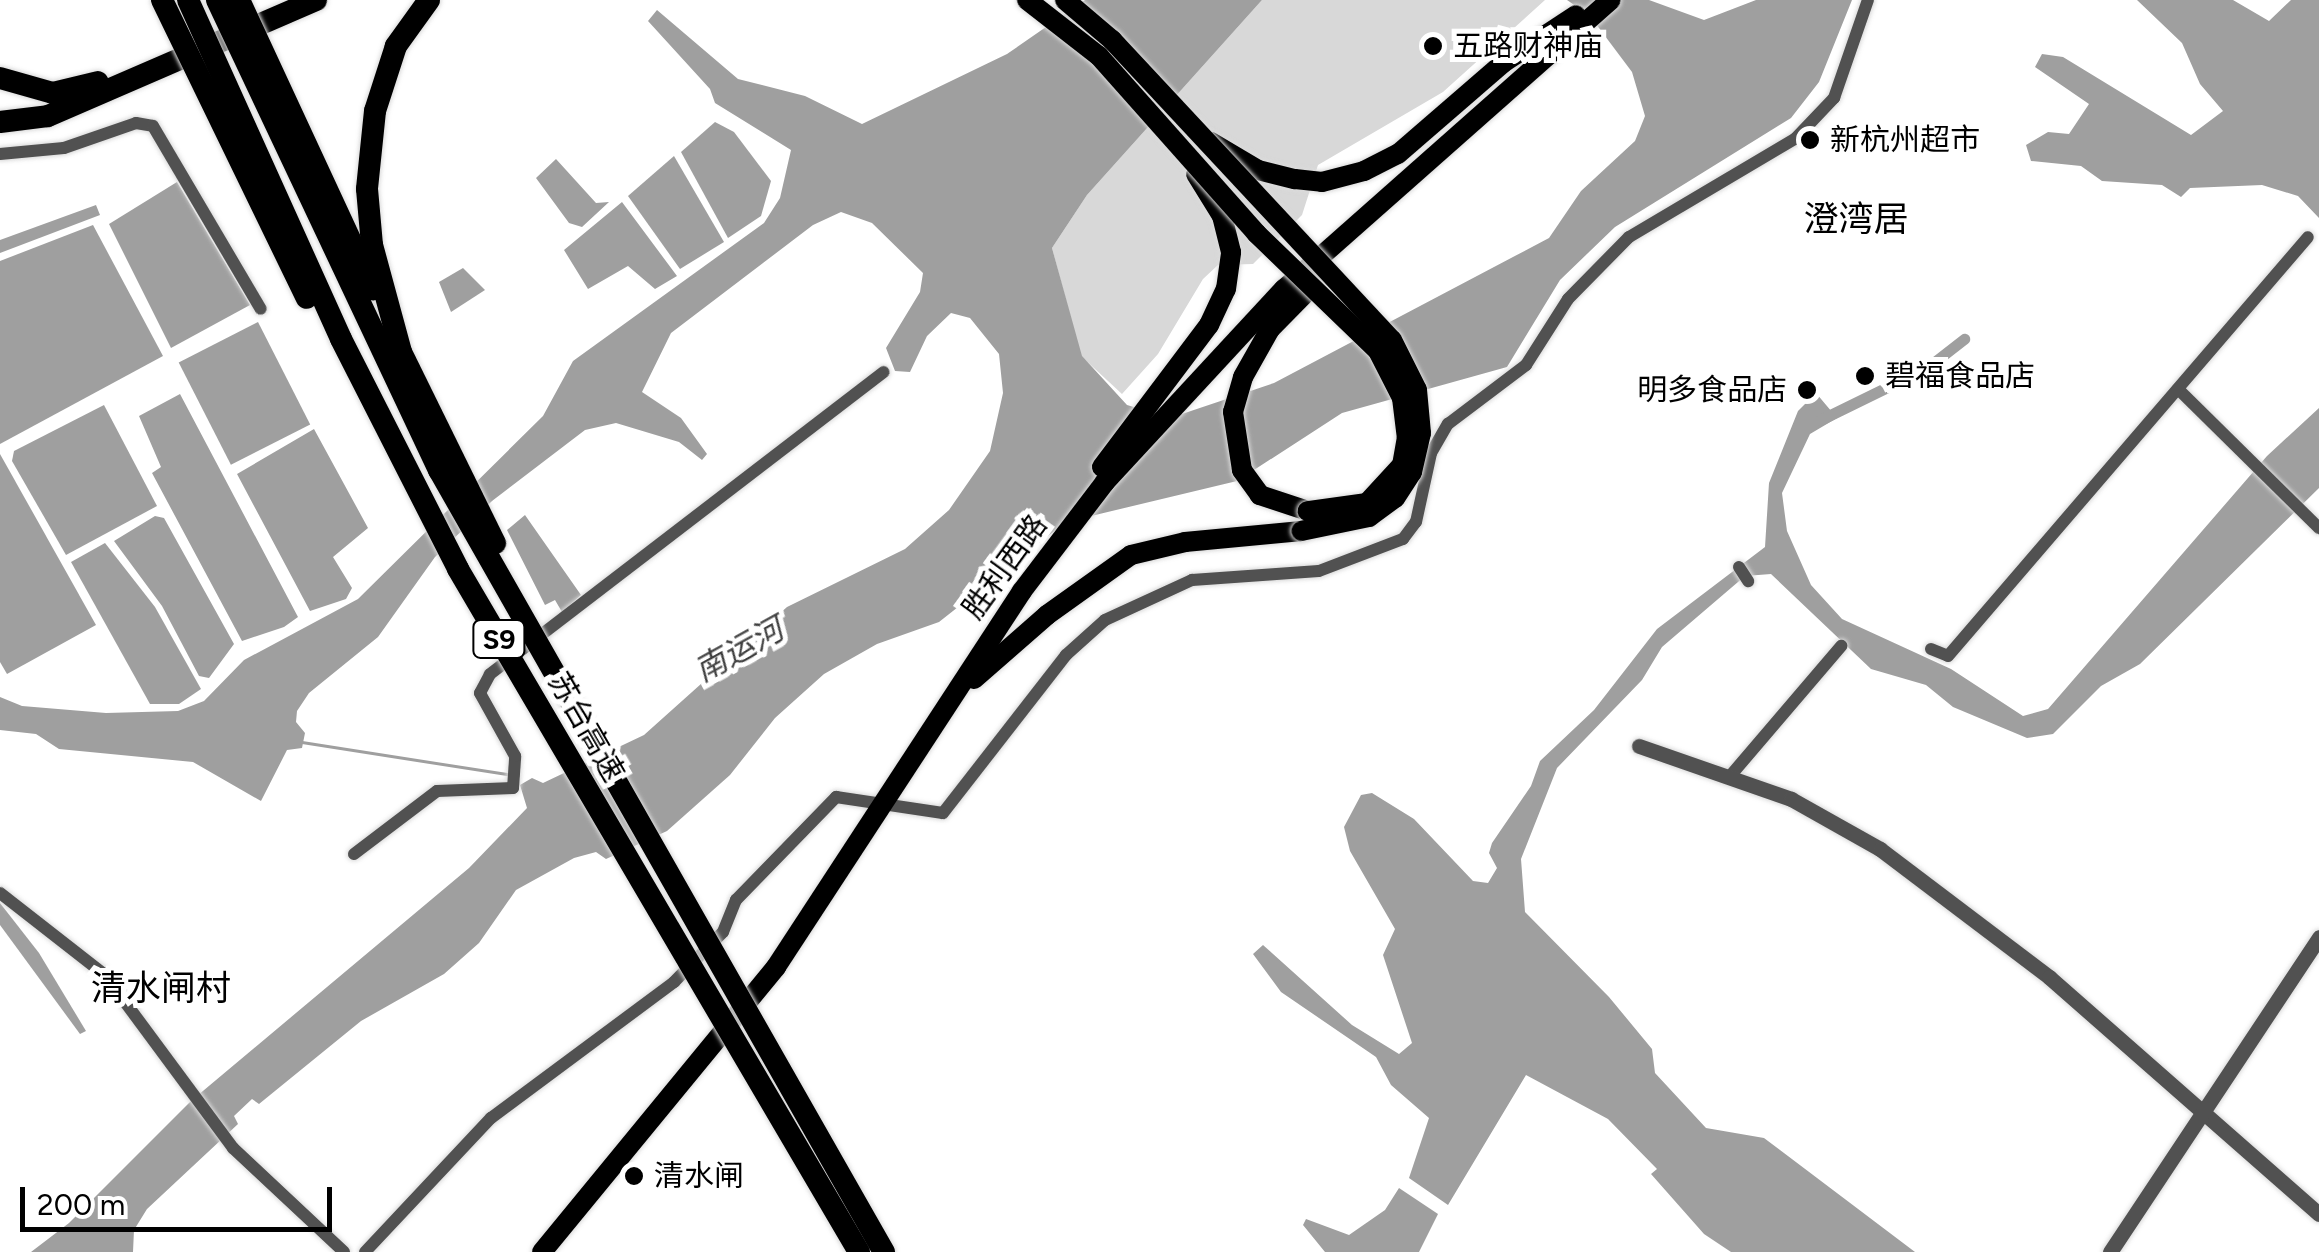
<!DOCTYPE html>
<html>
<head>
<meta charset="utf-8">
<style>
  body { margin:0 }
  #map { position:relative; width:2319px; height:1252px; overflow:hidden; background:#fff; font-family:Figtree,"Noto Sans SC",sans-serif }
  div>[style] { position:absolute }
  [style*='--x'] { left:calc(var(--x)*1px); top:calc(var(--y)*1px); width:calc(var(--w)*1px); rotate:calc(var(--a)*1deg) }
  .green>* { inset:0; background:#d8d8d8 }
  .water>* { inset:0; background:#9f9f9f; transform-origin:0 0 }
  .stream>* { height:2.5px; margin:-1.25px; padding:0 1.25px; transform-origin:1.25px; border-radius:1.25px; background:#9f9f9f }
  .canal>* { height:11px; margin:-5.5px; padding:0 5.5px; transform-origin:5.5px; border-radius:5.5px; background:#9f9f9f }
  .roads { filter:drop-shadow(0 0 2px #dbdbdb) drop-shadow(0 0 2px #dbdbdb) }
  .minor>* { height:12px; margin:-6px; padding:0 6px; transform-origin:6px; border-radius:6px; background:#515151 }
  .tertiary>* { height:15px; margin:-7.5px; padding:0 7.5px; transform-origin:7.5px; border-radius:7.5px; background:#515151 }
  .primary>* { height:20px; margin:-10px; padding:0 10px; transform-origin:10px; border-radius:10px; background:#000 }
  .motorway>* { height:22px; margin:-11px; padding:0 11px; transform-origin:11px; border-radius:11px; background:#000 }
  .bridges { filter:drop-shadow(0 0 2px #dbdbdb) drop-shadow(0 0 2px #dbdbdb) }
  .primary-bridge>* { height:20px; margin:-10px; padding:0 10px; transform-origin:10px; border-radius:10px; background:#000 }
  .motorway-bridge>* { height:22px; margin:-11px; padding:0 11px; transform-origin:11px; border-radius:11px; background:#000 }
  .dots>* { width:28px; height:28px; translate:-50% -50%; box-sizing:border-box; border:5px solid #fff; border-radius:50% }
  span { translate:-50% -50%; white-space:nowrap; text-align:center; line-height:1.15; -webkit-text-stroke:10px #fff; paint-order:stroke }
  .shield-label span { padding:2px 8px; background:#fff; border:2px solid; border-radius:8px; -webkit-text-stroke-width:0 }
  .shield-label { font-size:28px; color:#000; font-weight:700 }
  .poi-label { font-size:30px; color:#000 }
  .left { translate:0 -50%; text-align:left }
  .right { translate:-100% -50%; text-align:right }
  .street-label { font-size:30px; color:#000 }
  .water-label { font-size:32px; color:#404040; font-style:italic }
  .quarter-label { font-size:35px; color:#000 }
  .scale { position:absolute; left:20px; top:1187px; width:312px; height:45px; box-sizing:border-box; border:5px solid #000; border-top:0; padding-left:12px; font-size:30px; line-height:35px; white-space:nowrap; color:#000; -webkit-text-stroke:8px #fff; paint-order:stroke }
</style>
</head>
<body>
<div id="map">
  <div class="green">
    <i style="clip-path:polygon(1262px 0,1545px 0,1443px 92px,1318px 165px,1302px 215px,1253px 264px,1218px 265px,1203px 279px,1158px 354px,1122px 394px,1081px 356px,1052px 248px,1087px 195px)"></i>
  </div>
  <div class="water">
    <i style="clip-path:polygon(1085px 0,1262px 0,1087px 195px,1052px 248px,1082px 356px,1127px 405px,1170px 418px,1274px 383px,1549px 238px,1581px 191px,1635px 141px,1645px 116px,1632px 72px,1590px 16px,1567px 0,1649px 0,1704px 20px,1756px 0,1852px 0,1819px 82px,1791px 118px,1615px 227px,1560px 280px,1507px 367px,1342px 413px,1237px 481px,1066px 522px,939px 622px,877px 644px,824px 674px,775px 718px,730px 775px,667px 831px,606px 859px,596px 852px,574px 858px,516px 890px,479px 943px,444px 974px,361px 1021px,259px 1104px,252px 1099px,234px 1116px,238px 1124px,147px 1209px,134px 1230px,133px 1252px,31px 1252px,69px 1223px,191px 1101px,469px 868px,527px 808px,520px 785px,532px 778px,543px 783px,644px 735px,787px 607px,905px 549px,949px 510px,990px 451px,1003px 393px,999px 354px,970px 318px,951px 313px,927px 336px,910px 372px,895px 371px,886px 348px,920px 292px,923px 273px,872px 223px,841px 212px,813px 225px,671px 333px,642px 392px,681px 418px,707px 454px,702px 460px,679px 442px,616px 423px,585px 430px,492px 501px,435px 557px,378px 637px,309px 693px,297px 711px,296px 722px,305px 733px,302px 748px,287px 750px,261px 801px,193px 762px,59px 749px,36px 734px,0 730px,0 697px,22px 706px,106px 713px,178px 711px,204px 701px,244px 660px,358px 599px,543px 416px,573px 361px,764px 223px,780px 198px,791px 150px,715px 103px,710px 89px,648px 21px,657px 10px,738px 79px,805px 96px,862px 124px,1007px 54px)"></i>
    <i style="clip-path:polygon(2137px 0,2233px 0,2269px 21px,2291px 0,2319px 0,2319px 218px,2298px 196px,2262px 185px,2190px 188px,2181px 197px,2162px 185px,2102px 181px,2081px 166px,2031px 161px,2026px 145px,2048px 132px,2069px 134px,2089px 104px,2035px 67px,2042px 54px,2063px 57px,2191px 135px,2223px 111px,2200px 84px,2182px 43px)"></i>
    <i style="clip-path:polygon(715px 122px,734px 132px,771px 181px,761px 216px,728px 238px,681px 152px)"></i>
    <i style="clip-path:polygon(674px 156px,724px 242px,680px 269px,628px 196px)"></i>
    <i style="clip-path:polygon(556px 159px,596px 203px,609px 202px,582px 227px,569px 223px,536px 178px)"></i>
    <i style="clip-path:polygon(177px 182px,250px 305px,171px 348px,109px 224px)"></i>
    <i style="clip-path:polygon(622px 202px,677px 276px,655px 289px,628px 266px,588px 289px,564px 250px)"></i>
    <i style="clip-path:polygon(96px 205px,100px 215px,0 253px,0 240px)"></i>
    <i style="clip-path:polygon(93px 225px,163px 356px,0 444px,0 261px)"></i>
    <i style="clip-path:polygon(463px 268px,485px 290px,451px 312px,439px 282px)"></i>
    <i style="left:258px;top:322px;width:115px;height:89px;rotate:63deg"></i>
    <i style="clip-path:polygon(1816px 393px,1837px 418px,1810px 434px,1782px 493px,1787px 531px,1811px 585px,1842px 619px,1951px 669px,2023px 716px,2048px 709px,2267px 456px,2319px 408px,2319px 488px,2140px 664px,2101px 686px,2053px 734px,2027px 738px,1953px 707px,1926px 685px,1871px 669px,1771px 574px,1745px 576px,1662px 647px,1642px 680px,1557px 768px,1521px 859px,1525px 912px,1609px 997px,1652px 1049px,1655px 1073px,1706px 1128px,1764px 1138px,1915px 1252px,1731px 1252px,1704px 1234px,1651px 1174px,1657px 1169px,1608px 1119px,1526px 1075px,1448px 1205px,1409px 1178px,1429px 1118px,1391px 1085px,1376px 1057px,1281px 992px,1253px 954px,1263px 945px,1352px 1025px,1399px 1054px,1412px 1043px,1383px 955px,1395px 929px,1350px 851px,1344px 827px,1361px 795px,1372px 793px,1414px 819px,1473px 881px,1488px 883px,1497px 868px,1489px 853px,1492px 843px,1531px 786px,1540px 761px,1594px 710px,1657px 629px,1765px 547px,1769px 483px,1798px 411px)"></i>
    <i style="clip-path:polygon(180px 394px,298px 617px,284px 627px,242px 641px,152px 473px,161px 467px,139px 416px)"></i>
    <i style="clip-path:polygon(104px 405px,157px 506px,66px 555px,12px 461px,14px 451px)"></i>
    <i style="clip-path:polygon(314px 429px,368px 528px,333px 557px,352px 588px,346px 599px,310px 611px,237px 474px)"></i>
    <i style="clip-path:polygon(0 454px,96px 625px,7px 674px,0 662px)"></i>
    <i style="clip-path:polygon(525px 515px,581px 595px,562px 612px,555px 600px,545px 605px,507px 530px)"></i>
    <i style="clip-path:polygon(155px 516px,164px 518px,234px 644px,209px 678px,199px 676px,162px 606px,114px 541px)"></i>
    <i style="clip-path:polygon(105px 543px,155px 607px,201px 689px,179px 704px,150px 704px,71px 562px)"></i>
    <i style="clip-path:polygon(0 903px,39px 953px,86px 1031px,80px 1034px,0 925px)"></i>
    <i style="clip-path:polygon(1399px 1188px,1438px 1214px,1419px 1252px,1325px 1252px,1303px 1225px,1306px 1219px,1349px 1235px,1385px 1210px)"></i>
  </div>
  <div class="stream">
    <i style="--x:302;--y:742;--w:207;--a:8.9"></i>
  </div>
  <div class="canal">
    <i style="--x:1820;--y:420;--w:120;--a:-26.1"></i>
    <i style="--x:1928;--y:367;--w:46;--a:-37.9"></i>
  </div>
  <div class="roads">
    <div class="minor">
      <i style="--x:0;--y:154;--w:64;--a:-5.4"></i>
      <i style="--x:64;--y:148;--w:76;--a:-19.1"></i>
      <i style="--x:136;--y:123;--w:17;--a:10"></i>
      <i style="--x:153;--y:126;--w:212;--a:59.5"></i>
      <i style="--x:2178;--y:389;--w:198;--a:44.6"></i>
      <i style="--x:1739;--y:567;--w:17;--a:57"></i>
      <i style="--x:1931;--y:649;--w:18;--a:22"></i>
      <i style="--x:1948;--y:656;--w:552;--a:-49.33"></i>
      <i style="--x:1731;--y:775;--w:170;--a:-49.5"></i>
      <i style="--x:354;--y:854;--w:104;--a:-37.2"></i>
      <i style="--x:437;--y:791;--w:76;--a:-2.3"></i>
      <i style="--x:513;--y:788;--w:32;--a:-86"></i>
      <i style="--x:515;--y:756;--w:72;--a:-119.1"></i>
      <i style="--x:480;--y:693;--w:21;--a:-62"></i>
      <i style="--x:490;--y:674;--w:496;--a:-37.5"></i>
      <i style="--x:0;--y:893;--w:133;--a:38"></i>
      <i style="--x:105;--y:975;--w:215;--a:53.5"></i>
      <i style="--x:233;--y:1148;--w:152;--a:43.1"></i>
      <i style="--x:365;--y:1252;--w:184;--a:-46.8"></i>
      <i style="--x:491;--y:1118;--w:228;--a:-36.6"></i>
      <i style="--x:674;--y:982;--w:70;--a:-45.6"></i>
      <i style="--x:723;--y:932;--w:35;--a:-68"></i>
      <i style="--x:736;--y:900;--w:144;--a:-45.8"></i>
      <i style="--x:836;--y:797;--w:108;--a:8.5"></i>
      <i style="--x:943;--y:813;--w:200;--a:-52.1"></i>
      <i style="--x:1066;--y:655;--w:52;--a:-41.9"></i>
      <i style="--x:1105;--y:620;--w:96;--a:-24.7"></i>
      <i style="--x:1192;--y:580;--w:127;--a:-4.1"></i>
      <i style="--x:1319;--y:571;--w:90;--a:-20.9"></i>
      <i style="--x:1403;--y:539;--w:21;--a:-53"></i>
      <i style="--x:1416;--y:522;--w:71;--a:-77.7"></i>
      <i style="--x:1431;--y:453;--w:34;--a:-60"></i>
      <i style="--x:1448;--y:424;--w:98;--a:-37.1"></i>
      <i style="--x:1526;--y:365;--w:78;--a:-57.5"></i>
      <i style="--x:1568;--y:299;--w:87;--a:-45.5"></i>
      <i style="--x:1629;--y:237;--w:193;--a:-30.6"></i>
      <i style="--x:1795;--y:139;--w:57;--a:-46.4"></i>
      <i style="--x:1834;--y:98;--w:104;--a:-70.9"></i>
    </div>
    <div class="tertiary">
      <i style="--x:1639;--y:746;--w:161;--a:19.2"></i>
      <i style="--x:1791;--y:799;--w:102;--a:29.3"></i>
      <i style="--x:1880;--y:849;--w:212;--a:37.1"></i>
      <i style="--x:2049;--y:977;--w:359;--a:41.3"></i>
      <i style="--x:2110;--y:1252;--w:378;--a:-56.4"></i>
    </div>
    <div class="primary">
      <i style="--x:1211;--y:142;--w:55;--a:30.8"></i>
      <i style="--x:1258;--y:170;--w:38;--a:14"></i>
      <i style="--x:1295;--y:179;--w:27;--a:6"></i>
      <i style="--x:1322;--y:182;--w:43;--a:-14.7"></i>
      <i style="--x:1364;--y:171;--w:38;--a:-27"></i>
      <i style="--x:1398;--y:154;--w:139;--a:-40.9"></i>
      <i style="--x:1503;--y:63;--w:87;--a:-33.3"></i>
      <i style="--x:1102;--y:467;--w:178;--a:-53"></i>
      <i style="--x:1209;--y:325;--w:40;--a:-65"></i>
      <i style="--x:1226;--y:289;--w:37;--a:-82"></i>
      <i style="--x:1231;--y:252;--w:37;--a:-104"></i>
      <i style="--x:1222;--y:216;--w:49;--a:-121.8"></i>
      <i style="--x:1308;--y:511;--w:51;--a:-161.6"></i>
      <i style="--x:1260;--y:495;--w:31;--a:-126"></i>
      <i style="--x:1242;--y:470;--w:59;--a:-98.8"></i>
      <i style="--x:1233;--y:412;--w:36;--a:-74"></i>
      <i style="--x:1243;--y:377;--w:55;--a:-60.6"></i>
      <i style="--x:1270;--y:329;--w:76;--a:-45.5"></i>
      <i style="--x:974;--y:679;--w:97;--a:-41.2"></i>
      <i style="--x:1047;--y:615;--w:103;--a:-35.5"></i>
      <i style="--x:1131;--y:555;--w:56;--a:-13.5"></i>
      <i style="--x:1185;--y:542;--w:117;--a:-5.4"></i>
      <i style="--x:542;--y:1252;--w:369;--a:-50.6"></i>
      <i style="--x:776;--y:967;--w:449;--a:-56.8"></i>
      <i style="--x:1022;--y:591;--w:137;--a:-52.7"></i>
      <i style="--x:1105;--y:482;--w:263;--a:-47.2"></i>
      <i style="--x:1284;--y:289;--w:436;--a:-41.5"></i>
    </div>
    <div class="motorway">
      <i style="--x:0;--y:78;--w:55;--a:15.8"></i>
      <i style="--x:53;--y:93;--w:46;--a:-13.7"></i>
      <i style="--x:0;--y:122;--w:48;--a:-7.1"></i>
      <i style="--x:48;--y:116;--w:292;--a:-23.4"></i>
    </div>
  </div>
  <div class="bridges">
    <div class="primary-bridge">
      <i style="--x:1027;--y:0;--w:91;--a:37.9"></i>
      <i style="--x:1099;--y:56;--w:237;--a:48.4"></i>
      <i style="--x:1256;--y:233;--w:170;--a:44"></i>
      <i style="--x:1378;--y:351;--w:53;--a:62.9"></i>
      <i style="--x:1402;--y:398;--w:39;--a:83"></i>
      <i style="--x:1407;--y:437;--w:28;--a:100"></i>
      <i style="--x:1402;--y:465;--w:52;--a:132.6"></i>
      <i style="--x:1367;--y:503;--w:60;--a:172.3"></i>
      <i style="--x:1065;--y:0;--w:62;--a:40.4"></i>
      <i style="--x:1112;--y:40;--w:410;--a:47"></i>
      <i style="--x:1392;--y:340;--w:56;--a:63.4"></i>
      <i style="--x:1417;--y:390;--w:43;--a:84.7"></i>
      <i style="--x:1421;--y:433;--w:40;--a:103"></i>
      <i style="--x:1412;--y:472;--w:31;--a:123"></i>
      <i style="--x:1395;--y:498;--w:32;--a:144"></i>
      <i style="--x:1369;--y:517;--w:69;--a:168.4"></i>
    </div>
    <div class="motorway-bridge">
      <i style="--x:162;--y:0;--w:331;--a:64.1"></i>
      <i style="--x:188;--y:0;--w:372;--a:65.7"></i>
      <i style="--x:341;--y:339;--w:258;--a:63"></i>
      <i style="--x:458;--y:569;--w:792;--a:59.58"></i>
      <i style="--x:217;--y:0;--w:520;--a:64.72"></i>
      <i style="--x:439;--y:470;--w:900;--a:60.36"></i>
      <i style="--x:239;--y:0;--w:319;--a:65.1"></i>
      <i style="--x:429;--y:0;--w:57;--a:125.7"></i>
      <i style="--x:396;--y:46;--w:68;--a:107.9"></i>
      <i style="--x:375;--y:111;--w:78;--a:95.9"></i>
      <i style="--x:367;--y:189;--w:56;--a:84.9"></i>
      <i style="--x:372;--y:245;--w:111;--a:74.8"></i>
      <i style="--x:401;--y:352;--w:213;--a:63.8"></i>
    </div>
  </div>
  <div class="dots">
    <i style="left:1433px;top:46px;background:#000"></i>
    <i style="left:1810px;top:140px;background:#000"></i>
    <i style="left:1865px;top:376px;background:#000"></i>
    <i style="left:1807px;top:390px;background:#000"></i>
    <i style="left:634px;top:1176px;background:#000"></i>
  </div>
  <div class="shield-label">
    <span style="left:499px;top:639px">S9</span>
  </div>
  <div class="poi-label">
    <span class="left" style="left:1453px;top:46px">五路财神庙</span>
    <span class="left" style="left:1830px;top:140px">新杭州超市</span>
    <span class="left" style="left:1885px;top:376px">碧福食品店</span>
    <span class="right" style="left:1787px;top:390px">明多食品店</span>
    <span class="left" style="left:654px;top:1176px">清水闸</span>
  </div>
  <div class="street-label">
    <span style="left:1005px;top:567px;rotate:-54deg">胜利西路</span>
    <span style="left:586px;top:727px;rotate:60deg">苏台高速</span>
  </div>
  <div class="water-label">
    <span style="left:739px;top:650px;rotate:-29deg">南运河</span>
  </div>
  <div class="quarter-label">
    <span style="left:1856px;top:219px">澄湾居</span>
    <span style="left:161px;top:988px">清水闸村</span>
  </div>
  <div class="scale">200 m</div>
</div>
</body>
</html>
